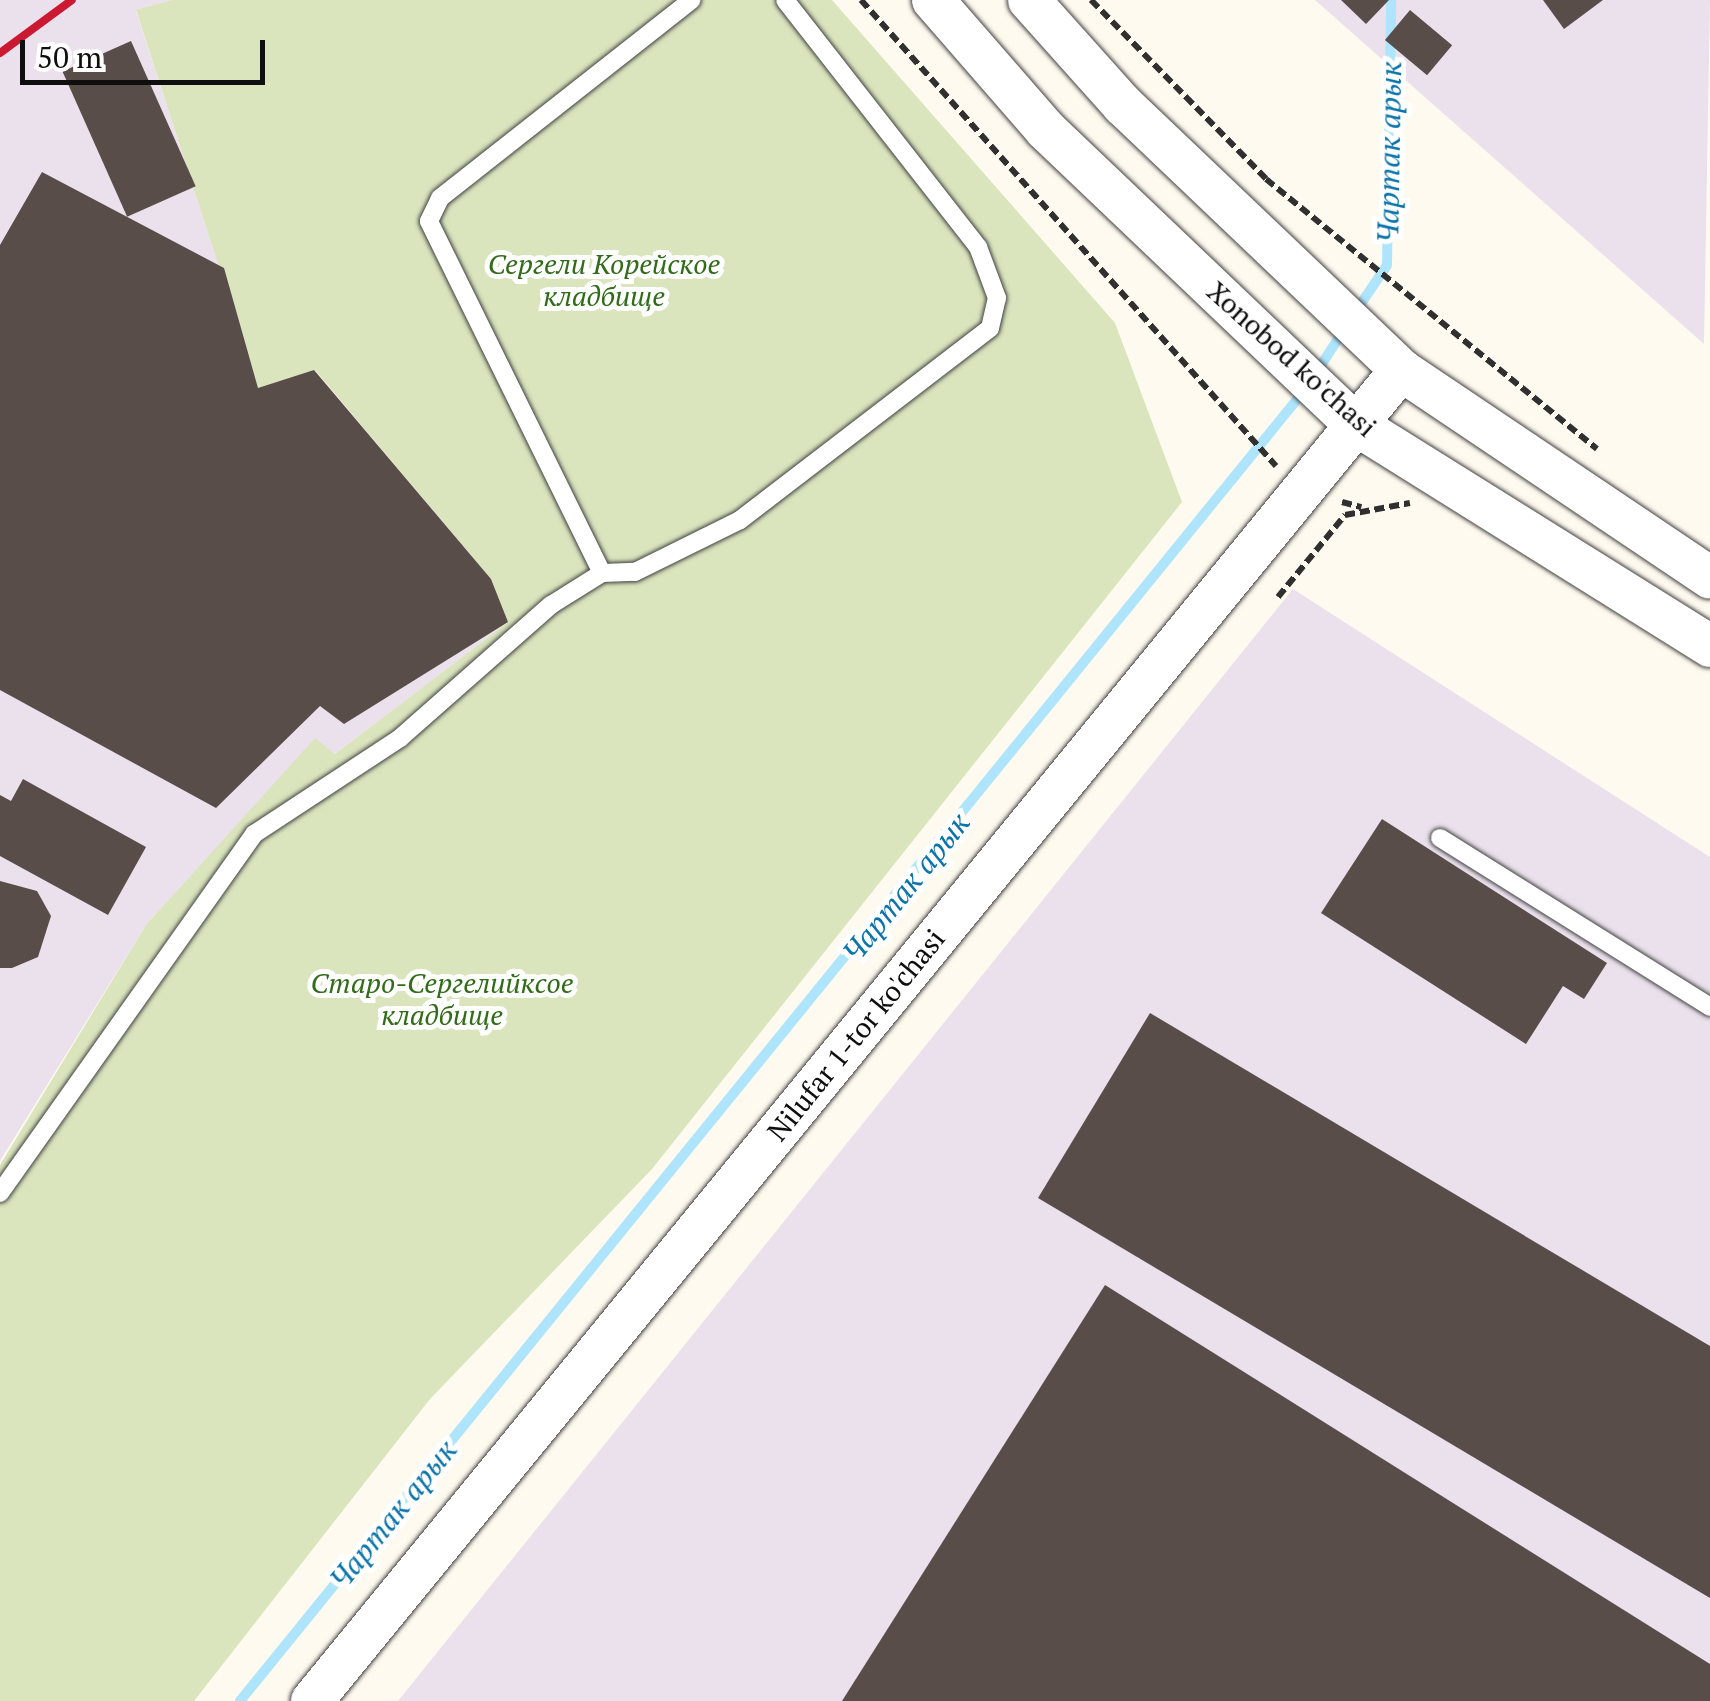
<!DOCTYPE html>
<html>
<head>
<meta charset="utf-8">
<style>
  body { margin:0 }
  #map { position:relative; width:1710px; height:1701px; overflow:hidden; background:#fffaef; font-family:"PT Serif",serif }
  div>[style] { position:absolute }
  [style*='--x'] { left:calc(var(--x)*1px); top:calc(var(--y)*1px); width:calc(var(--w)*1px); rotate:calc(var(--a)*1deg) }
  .industrial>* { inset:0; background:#ebe1ed }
  .cemetery>* { inset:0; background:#dae4bd }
  .stream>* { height:10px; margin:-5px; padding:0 5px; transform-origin:5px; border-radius:5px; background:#aee5fc }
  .building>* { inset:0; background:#584d49; transform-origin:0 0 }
  .path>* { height:6px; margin-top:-3px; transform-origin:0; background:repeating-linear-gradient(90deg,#303030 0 10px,transparent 0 15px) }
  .roads { filter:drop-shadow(0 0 2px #414141) drop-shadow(0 0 2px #414141) }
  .service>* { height:18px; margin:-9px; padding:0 9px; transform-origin:9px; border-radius:9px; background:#fff }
  .tertiary>* { height:42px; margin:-21px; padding:0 21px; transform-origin:21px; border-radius:21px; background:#fff }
  .rail>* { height:8px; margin:-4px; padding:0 4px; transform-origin:4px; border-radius:4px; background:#cb1931 }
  span { translate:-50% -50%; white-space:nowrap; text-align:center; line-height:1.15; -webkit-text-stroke:10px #fff; paint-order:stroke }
  .park-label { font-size:28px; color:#316c18; font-style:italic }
  .street-label { font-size:28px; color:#0e0e0e }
  .water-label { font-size:30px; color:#0b74ab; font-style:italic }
  .scale { position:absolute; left:20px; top:40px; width:245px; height:45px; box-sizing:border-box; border:5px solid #0e0e0e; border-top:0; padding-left:12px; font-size:30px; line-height:35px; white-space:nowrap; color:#0e0e0e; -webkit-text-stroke:8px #fff; paint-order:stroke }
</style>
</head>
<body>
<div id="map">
  <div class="industrial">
    <i style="clip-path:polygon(0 0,172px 0,136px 11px,258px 387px,314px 370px,491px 579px,508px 622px,335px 754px,315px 739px,146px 925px,0 1161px)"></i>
    <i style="clip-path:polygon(1315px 0,1710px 0,1704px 344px)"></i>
    <i style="clip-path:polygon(1293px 589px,1710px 857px,1710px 1701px,398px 1701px)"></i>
  </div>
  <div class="cemetery">
    <i style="clip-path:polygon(172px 0,832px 0,1115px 323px,1182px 502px,652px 1169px,430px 1399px,194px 1701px,0 1701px,0 1165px,146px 925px,315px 738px,335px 754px,508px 622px,491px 579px,315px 370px,258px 388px,136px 10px)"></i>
  </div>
  <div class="stream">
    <i style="--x:1354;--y:314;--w:59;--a:-56"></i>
    <i style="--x:1387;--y:265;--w:265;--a:-89.1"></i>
    <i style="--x:1316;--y:373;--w:54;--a:-57.2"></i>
    <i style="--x:240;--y:1701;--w:1688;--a:-50.92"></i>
  </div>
  <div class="building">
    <i style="clip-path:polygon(1341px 0,1389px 0,1366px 24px)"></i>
    <i style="clip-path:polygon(1543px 0,1603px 0,1564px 29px)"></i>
    <i style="left:1410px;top:10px;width:55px;height:39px;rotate:40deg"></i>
    <i style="left:131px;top:41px;width:159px;height:75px;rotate:66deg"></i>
    <i style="clip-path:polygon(42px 172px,224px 268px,258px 388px,314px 370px,491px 579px,508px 622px,344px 724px,320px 706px,216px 808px,0 690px,0 245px)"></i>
    <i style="clip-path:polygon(23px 779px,146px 847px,108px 915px,0 856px,0 795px,11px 801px)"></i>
    <i style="clip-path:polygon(1382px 819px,1607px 963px,1584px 999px,1563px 986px,1526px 1044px,1321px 913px)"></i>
    <i style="clip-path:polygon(0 881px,37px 891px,51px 916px,38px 957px,12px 968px,0 968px)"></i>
    <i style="clip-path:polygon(1150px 1013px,1710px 1346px,1710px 1598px,1038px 1198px)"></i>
    <i style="clip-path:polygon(1105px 1285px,1710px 1664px,1710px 1701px,842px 1701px)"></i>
  </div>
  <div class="path">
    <i style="--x:861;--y:0;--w:624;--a:48.31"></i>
    <i style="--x:1091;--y:0;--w:250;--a:45.6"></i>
    <i style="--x:1266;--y:179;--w:427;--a:39.2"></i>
    <i style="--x:1342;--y:502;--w:20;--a:15"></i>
    <i style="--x:1278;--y:597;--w:106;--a:-50.7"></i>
    <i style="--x:1345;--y:515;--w:66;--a:-10.5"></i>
  </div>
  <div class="roads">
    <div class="service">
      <i style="--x:602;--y:573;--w:392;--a:-116.2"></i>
      <i style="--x:429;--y:221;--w:25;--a:-64"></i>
      <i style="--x:440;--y:198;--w:320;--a:-38.2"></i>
      <i style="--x:1440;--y:838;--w:319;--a:32"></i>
      <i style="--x:0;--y:1193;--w:440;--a:-54.7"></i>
      <i style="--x:254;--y:834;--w:175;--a:-33.3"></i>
      <i style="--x:400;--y:738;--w:201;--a:-41.4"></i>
      <i style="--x:551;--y:605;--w:60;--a:-32.1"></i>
      <i style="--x:602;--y:573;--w:33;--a:-2"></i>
      <i style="--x:635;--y:572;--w:117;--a:-26.3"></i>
      <i style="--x:740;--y:520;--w:315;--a:-37.5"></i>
      <i style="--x:990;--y:328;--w:31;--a:-77"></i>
      <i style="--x:997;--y:298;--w:54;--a:-110.4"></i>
      <i style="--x:978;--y:247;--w:313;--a:-128"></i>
    </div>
    <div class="tertiary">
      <i style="--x:933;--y:0;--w:172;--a:49"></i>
      <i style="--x:1046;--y:130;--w:427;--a:43.6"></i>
      <i style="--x:1355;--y:424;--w:419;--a:32"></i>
      <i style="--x:1029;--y:0;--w:141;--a:48.2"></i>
      <i style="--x:1123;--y:105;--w:384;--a:43.6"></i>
      <i style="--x:1401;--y:370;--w:372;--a:33.9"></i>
      <i style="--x:312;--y:1701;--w:1720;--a:-50.71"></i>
    </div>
  </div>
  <div class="rail">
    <i style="--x:0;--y:53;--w:89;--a:-36.4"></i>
  </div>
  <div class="park-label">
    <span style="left:604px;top:280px">Сергели Корейское<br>кладбище</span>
    <span style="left:442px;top:999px">Старо-Сергелийксое<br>кладбище</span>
  </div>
  <div class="street-label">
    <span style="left:1292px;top:359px;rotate:42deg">Xonobod ko'chasi</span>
    <span style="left:856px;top:1035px;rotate:-51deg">Nilufar 1-tor ko'chasi</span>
  </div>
  <div class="water-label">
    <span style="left:1389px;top:152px;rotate:-89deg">Чартак арык</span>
    <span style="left:906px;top:887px;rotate:-51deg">Чартак арык</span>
    <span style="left:393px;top:1514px;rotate:-51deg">Чартак арык</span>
  </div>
  <div class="scale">50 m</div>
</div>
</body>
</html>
